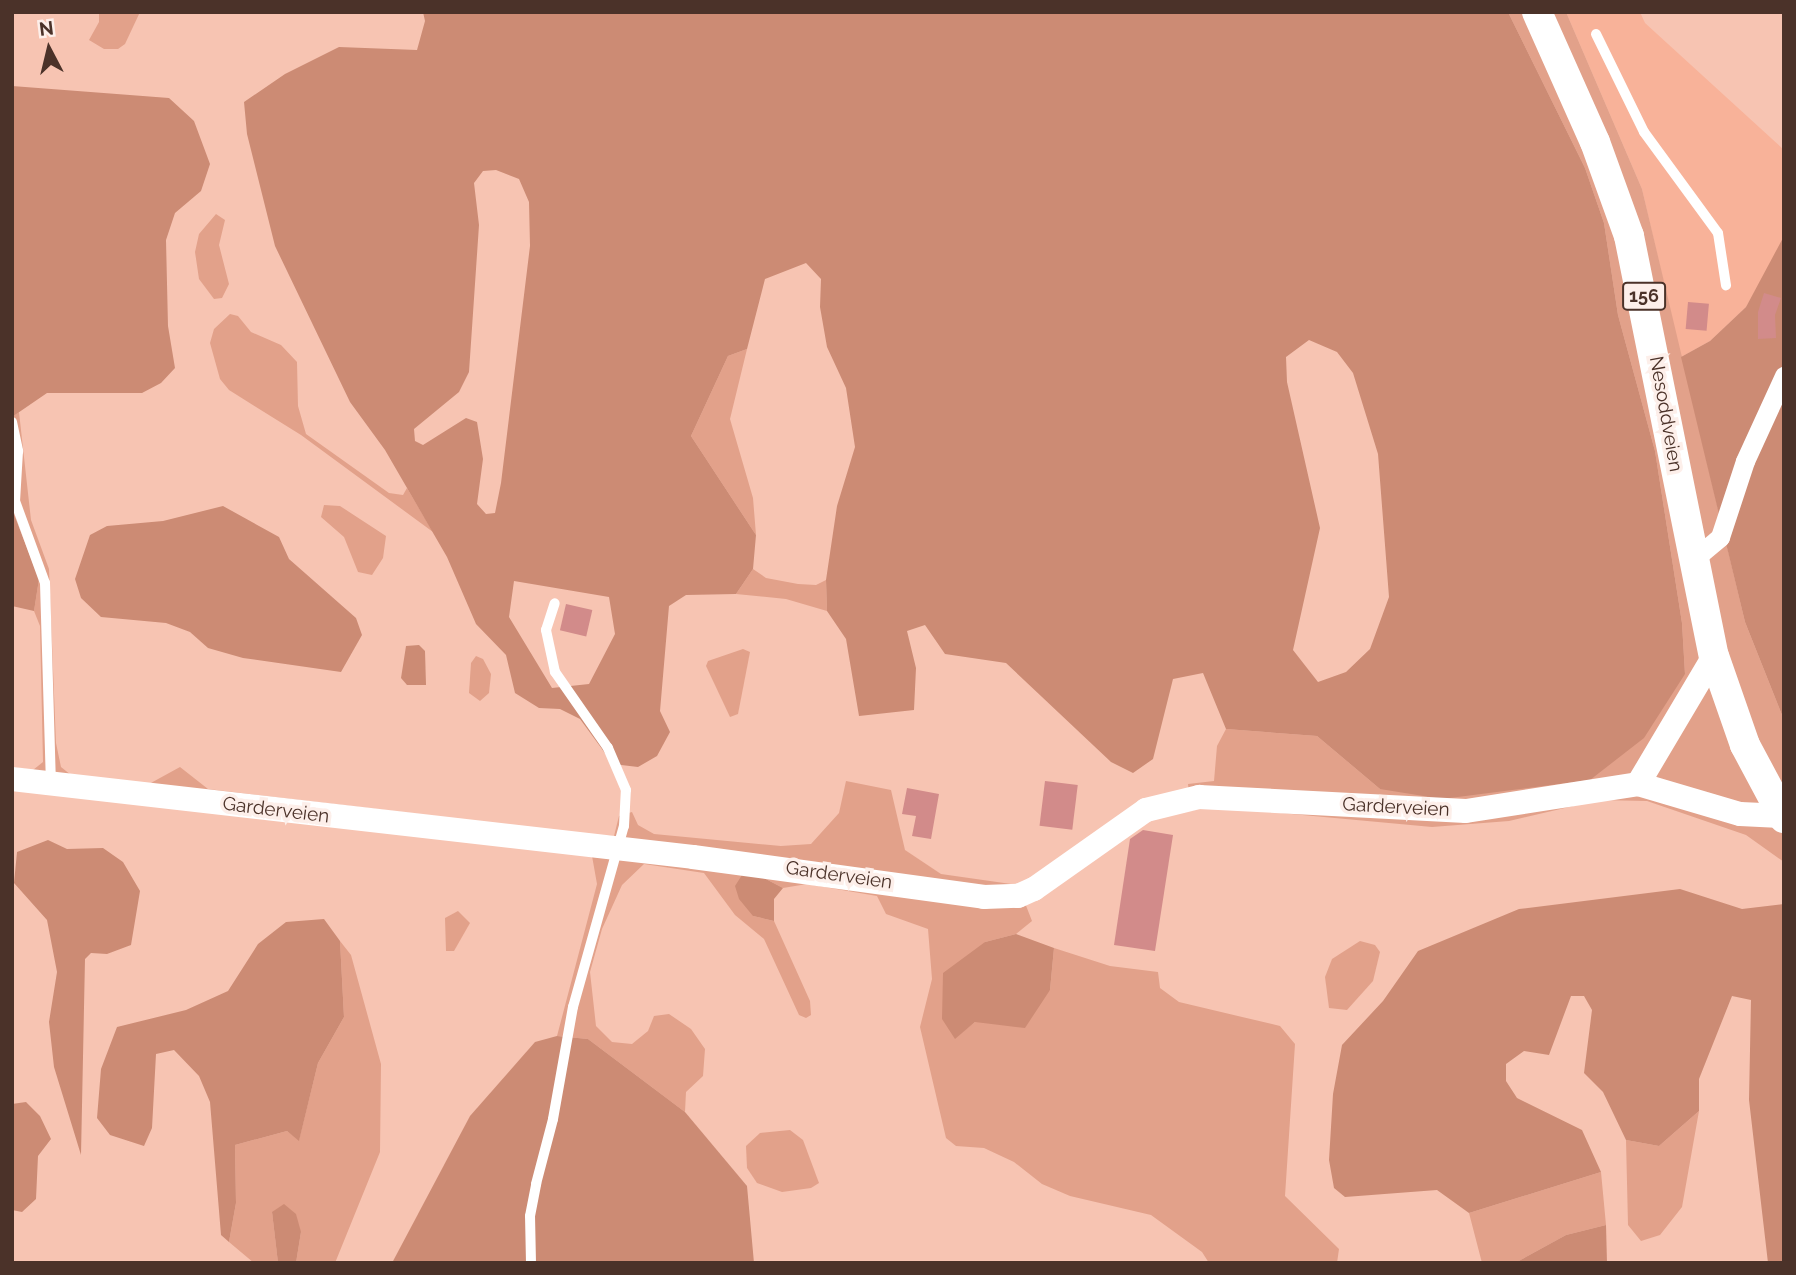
<!DOCTYPE html>
<html>
<head>
<meta charset="utf-8">
<style>
  body { margin:0 }
  #map { position:relative; width:1796px; height:1275px; overflow:hidden; background:#f7c4b2; font-family:Raleway,sans-serif }
  div>[style] { position:absolute }
  [style*='--x'] { left:calc(var(--x)*1px); top:calc(var(--y)*1px); width:calc(var(--w)*1px); rotate:calc(var(--a)*1deg) }
  .built>* { inset:0; background:#f8b299 }
  .green>* { inset:0; background:#e2a18a }
  .forest>* { inset:0; background:#cc8b74 }
  .building>* { inset:0; background:#d28b8a; transform-origin:0 0 }
  .service>* { height:10px; margin:-5px; padding:0 5px; transform-origin:5px; border-radius:5px; background:#fff }
  .minor>* { height:19px; margin:-9.5px; padding:0 9.5px; transform-origin:9.5px; border-radius:9.5px; background:#fff }
  .tertiary>* { height:24px; margin:-12px; padding:0 12px; transform-origin:12px; border-radius:12px; background:#fff }
  .primary>* { height:30px; margin:-15px; padding:0 15px; transform-origin:15px; border-radius:15px; background:#fff }
  span { translate:-50% -50%; white-space:nowrap; text-align:center; line-height:1.15; -webkit-text-stroke:7px #fdefea; paint-order:stroke }
  .shield-label span { padding:2px 5px; background:#fdefea; border:2px solid; border-radius:5px; -webkit-text-stroke-width:0 }
  .shield-label { font-size:18px; color:#4b3229; font-weight:700 }
  .street-label { font-size:19px; color:#4b3229 }
  .frame { position:absolute; inset:0; border:14px solid #4b3229; pointer-events:none }
  .north { position:absolute; left:14px; top:14px; width:70px; height:70px; -webkit-text-stroke:5px #fdefea; paint-order:stroke; rotate:353deg; font-size:19px; font-weight:700; line-height:28px; text-align:center; color:#4b3229 }
  .north::after { content:''; display:block; margin:auto; width:24px; height:32px; background:#4b3229; clip-path:polygon(50% 0,100% 100%,50% 72%,0 100%) }
</style>
</head>
<body>
<div id="map">
  <div class="built">
    <i style="clip-path:polygon(1566px 12px,1640px 12px,1645px 23px,1784px 150px,1784px 236px,1776px 254px,1746px 307px,1710px 341px,1681px 357px,1642px 189px)"></i>
  </div>
  <div class="green">
    <i style="clip-path:polygon(99px 12px,140px 12px,125px 44px,118px 49px,104px 49px,89px 40px,99px 22px)"></i>
    <i style="clip-path:polygon(1508px 12px,1566px 12px,1642px 189px,1745px 622px,1784px 720px,1784px 862px,1746px 835px,1647px 801px,1599px 800px,1509px 821px,1432px 827px,1206px 806px,1191px 811px,1188px 784px,1214px 781px,1217px 746px,1226px 729px,1317px 736px,1380px 789px,1685px 674px,1682px 623px,1655px 451px,1618px 315px,1604px 223px,1585px 168px)"></i>
    <i style="clip-path:polygon(216px 214px,225px 220px,219px 245px,229px 284px,222px 298px,214px 299px,199px 279px,195px 252px,199px 234px)"></i>
    <i style="clip-path:polygon(230px 314px,238px 316px,251px 332px,281px 345px,297px 362px,298px 406px,306px 434px,389px 493px,403px 495px,407px 488px,433px 532px,301px 435px,229px 390px,220px 379px,210px 343px,214px 329px)"></i>
    <i style="clip-path:polygon(747px 349px,730px 419px,753px 498px,756px 535px,691px 436px,728px 356px)"></i>
    <i style="clip-path:polygon(19px 412px,31px 520px,49px 569px,56px 743px,61px 767px,71px 775px,149px 784px,180px 767px,208px 789px,595px 835px,614px 836px,619px 816px,632px 812px,638px 825px,654px 834px,781px 846px,811px 844px,839px 813px,846px 781px,891px 790px,905px 850px,941px 874px,1018px 885px,1032px 921px,1016px 934px,985px 942px,955px 1038px,975px 1022px,1050px 990px,1054px 948px,1110px 966px,1158px 972px,1160px 988px,1179px 1002px,1280px 1026px,1295px 1044px,1285px 1196px,1339px 1249px,1337px 1263px,1209px 1263px,1202px 1252px,1151px 1215px,1070px 1196px,1042px 1184px,1014px 1162px,984px 1148px,956px 1146px,946px 1138px,920px 1027px,932px 979px,928px 929px,886px 914px,877px 896px,807px 884px,783px 888px,760px 876px,753px 916px,774px 921px,810px 1001px,811px 1015px,806px 1018px,799px 1015px,764px 939px,735px 915px,704px 873px,644px 864px,622px 885px,602px 929px,590px 972px,596px 1026px,612px 1042px,632px 1044px,648px 1031px,654px 1016px,669px 1014px,691px 1029px,705px 1049px,703px 1076px,686px 1092px,685px 1112px,588px 1039px,557px 1036px,597px 884px,592px 856px,12px 788px,12px 767px,33px 770px,43px 762px,40px 626px,34px 611px,39px 579px,12px 509px,12px 417px)"></i>
    <i style="clip-path:polygon(324px 505px,340px 506px,386px 536px,383px 558px,372px 575px,358px 572px,344px 537px,321px 517px)"></i>
    <i style="clip-path:polygon(753px 569px,766px 578px,798px 584px,816px 585px,826px 580px,827px 611px,786px 599px,736px 594px)"></i>
    <i style="clip-path:polygon(743px 649px,750px 652px,738px 714px,730px 717px,706px 666px,708px 661px)"></i>
    <i style="clip-path:polygon(476px 656px,483px 659px,491px 674px,489px 693px,480px 701px,469px 693px,471px 663px)"></i>
    <i style="clip-path:polygon(458px 911px,470px 923px,454px 951px,446px 951px,445px 918px)"></i>
    <i style="clip-path:polygon(340px 941px,351px 955px,381px 1064px,380px 1152px,335px 1263px,296px 1263px,301px 1232px,272px 1212px,278px 1263px,254px 1263px,229px 1242px,236px 1203px,235px 1145px,287px 1131px,299px 1140px,318px 1063px,344px 1017px)"></i>
    <i style="clip-path:polygon(1360px 941px,1375px 945px,1380px 952px,1373px 981px,1347px 1010px,1329px 1008px,1325px 977px,1332px 959px)"></i>
    <i style="clip-path:polygon(1699px 1111px,1682px 1207px,1660px 1235px,1641px 1241px,1628px 1225px,1626px 1140px,1659px 1146px)"></i>
    <i style="clip-path:polygon(790px 1130px,803px 1140px,819px 1183px,811px 1188px,782px 1192px,757px 1183px,747px 1168px,746px 1146px,760px 1133px)"></i>
    <i style="clip-path:polygon(1601px 1172px,1606px 1225px,1566px 1235px,1515px 1263px,1482px 1263px,1469px 1213px)"></i>
  </div>
  <div class="forest">
    <i style="clip-path:polygon(evenodd,423px 12px,1508px 12px,1585px 168px,1604px 223px,1618px 315px,1655px 451px,1682px 623px,1685px 674px,1644px 738px,1590px 780px,1442px 799px,1380px 789px,1317px 736px,1226px 729px,1203px 673px,1173px 679px,1153px 759px,1133px 773px,1111px 762px,1006px 663px,945px 654px,925px 625px,907px 631px,916px 668px,914px 710px,859px 716px,846px 639px,827px 611px,826px 580px,837px 506px,855px 447px,846px 388px,827px 347px,820px 307px,821px 279px,806px 263px,765px 279px,747px 349px,728px 356px,691px 436px,756px 535px,753px 569px,736px 594px,686px 595px,669px 606px,660px 711px,670px 732px,657px 756px,638px 767px,613px 764px,580px 719px,560px 709px,539px 708px,515px 693px,506px 655px,476px 624px,447px 557px,385px 450px,350px 402px,275px 246px,247px 134px,244px 102px,285px 74px,339px 47px,417px 50px,425px 21px,423px 12px,496px 170px,519px 179px,529px 202px,530px 246px,501px 483px,495px 513px,486px 514px,477px 504px,483px 459px,477px 422px,466px 418px,423px 445px,415px 441px,414px 429px,459px 392px,469px 372px,479px 225px,474px 183px,483px 171px,496px 170px,423px 12px,1309px 340px,1337px 352px,1353px 373px,1378px 454px,1389px 597px,1370px 649px,1346px 672px,1318px 682px,1293px 650px,1320px 528px,1287px 382px,1286px 357px,1309px 340px,423px 12px,514px 581px,609px 597px,615px 634px,589px 684px,552px 688px,509px 617px,514px 581px)"></i>
    <i style="clip-path:polygon(12px 86px,169px 98px,194px 121px,210px 164px,201px 191px,175px 213px,166px 240px,168px 326px,175px 368px,161px 383px,142px 393px,47px 393px,12px 417px)"></i>
    <i style="clip-path:polygon(1784px 236px,1784px 720px,1745px 622px,1681px 357px,1710px 341px,1746px 307px)"></i>
    <i style="clip-path:polygon(223px 506px,279px 537px,289px 559px,356px 618px,362px 635px,341px 672px,243px 658px,208px 648px,190px 632px,166px 623px,101px 617px,81px 598px,75px 579px,90px 535px,107px 526px,163px 521px)"></i>
    <i style="clip-path:polygon(12px 509px,39px 579px,34px 611px,12px 606px)"></i>
    <i style="clip-path:polygon(419px 645px,425px 651px,426px 685px,407px 685px,401px 678px,406px 646px)"></i>
    <i style="clip-path:polygon(48px 840px,67px 849px,103px 848px,123px 862px,140px 891px,131px 945px,107px 954px,91px 953px,85px 959px,81px 1155px,54px 1067px,49px 1022px,57px 972px,47px 920px,14px 883px,17px 852px)"></i>
    <i style="clip-path:polygon(742px 875px,760px 876px,783px 888px,774px 899px,774px 921px,753px 916px,739px 899px,735px 886px)"></i>
    <i style="clip-path:polygon(1680px 889px,1742px 909px,1784px 904px,1784px 1263px,1768px 1263px,1749px 1100px,1751px 1000px,1732px 996px,1699px 1079px,1699px 1111px,1659px 1146px,1626px 1140px,1603px 1092px,1584px 1073px,1592px 1010px,1584px 996px,1571px 996px,1549px 1055px,1524px 1051px,1506px 1064px,1506px 1081px,1517px 1098px,1582px 1130px,1601px 1172px,1469px 1213px,1437px 1190px,1345px 1197px,1334px 1188px,1329px 1160px,1333px 1094px,1342px 1045px,1383px 1001px,1418px 951px,1519px 909px)"></i>
    <i style="clip-path:polygon(324px 919px,340px 941px,344px 1017px,318px 1063px,299px 1141px,287px 1131px,235px 1145px,236px 1203px,229px 1242px,221px 1235px,210px 1102px,199px 1076px,174px 1050px,156px 1054px,152px 1128px,144px 1146px,110px 1135px,97px 1118px,101px 1069px,117px 1027px,186px 1010px,228px 991px,258px 944px,286px 922px)"></i>
    <i style="clip-path:polygon(1016px 934px,1054px 948px,1050px 990px,1025px 1028px,975px 1022px,955px 1039px,942px 1019px,943px 973px,985px 942px)"></i>
    <i style="clip-path:polygon(557px 1036px,588px 1039px,685px 1112px,747px 1186px,754px 1263px,392px 1263px,470px 1116px,535px 1042px)"></i>
    <i style="clip-path:polygon(26px 1102px,40px 1116px,51px 1139px,38px 1156px,36px 1199px,22px 1212px,12px 1210px,12px 1104px)"></i>
    <i style="clip-path:polygon(284px 1204px,296px 1214px,301px 1232px,296px 1263px,278px 1263px,272px 1212px)"></i>
    <i style="clip-path:polygon(1606px 1225px,1607px 1263px,1515px 1263px,1566px 1235px)"></i>
  </div>
  <div class="building">
    <i style="clip-path:polygon(1764px 293px,1781px 298px,1775px 315px,1776px 338px,1758px 339px,1758px 312px)"></i>
    <i style="left:1688px;top:302px;width:21px;height:27px;rotate:5deg"></i>
    <i style="left:566px;top:604px;width:27px;height:27px;rotate:13deg"></i>
    <i style="left:1045px;top:781px;width:33px;height:45px;rotate:7deg"></i>
    <i style="clip-path:polygon(907px 788px,939px 794px,931px 839px,912px 836px,916px 816px,902px 814px)"></i>
    <i style="clip-path:polygon(1143px 830px,1173px 835px,1155px 951px,1114px 945px,1130px 839px)"></i>
  </div>
  <div class="service">
    <i style="--x:1596;--y:34;--w:109;--a:63.9"></i>
    <i style="--x:1644;--y:132;--w:125;--a:53.8"></i>
    <i style="--x:1718;--y:233;--w:53;--a:81.3"></i>
    <i style="--x:12;--y:422;--w:30;--a:78"></i>
    <i style="--x:18;--y:451;--w:50;--a:93.4"></i>
    <i style="--x:15;--y:501;--w:87;--a:69.9"></i>
    <i style="--x:45;--y:583;--w:200;--a:88.3"></i>
    <i style="--x:531;--y:1263;--w:47;--a:-91.2"></i>
    <i style="--x:530;--y:1216;--w:33;--a:-79"></i>
    <i style="--x:536;--y:1184;--w:67;--a:-75.3"></i>
    <i style="--x:553;--y:1119;--w:114;--a:-79.9"></i>
    <i style="--x:573;--y:1007;--w:188;--a:-74.3"></i>
    <i style="--x:624;--y:826;--w:36;--a:-87"></i>
    <i style="--x:626;--y:790;--w:46;--a:-113.2"></i>
    <i style="--x:608;--y:748;--w:93;--a:-124.9"></i>
    <i style="--x:555;--y:672;--w:43;--a:-102.1"></i>
    <i style="--x:546;--y:630;--w:28;--a:-72"></i>
  </div>
  <div class="minor">
    <i style="--x:1694;--y:559;--w:34;--a:-40"></i>
    <i style="--x:1720;--y:537;--w:80;--a:-71.8"></i>
    <i style="--x:1745;--y:461;--w:94;--a:-65.4"></i>
  </div>
  <div class="tertiary">
    <i style="--x:12;--y:779;--w:685;--a:6.53"></i>
    <i style="--x:693;--y:857;--w:294;--a:7.8"></i>
    <i style="--x:984;--y:897;--w:34;--a:-2"></i>
    <i style="--x:1018;--y:896;--w:17;--a:-24"></i>
    <i style="--x:1034;--y:889;--w:137;--a:-35.2"></i>
    <i style="--x:1146;--y:810;--w:55;--a:-13.8"></i>
    <i style="--x:1199;--y:797;--w:267;--a:3"></i>
    <i style="--x:1466;--y:811;--w:174;--a:-8.9"></i>
    <i style="--x:1638;--y:784;--w:106;--a:16.4"></i>
    <i style="--x:1740;--y:814;--w:43;--a:2.7"></i>
    <i style="--x:1638;--y:784;--w:149;--a:-59.3"></i>
  </div>
  <div class="primary">
    <i style="--x:1537;--y:12;--w:142;--a:66"></i>
    <i style="--x:1595;--y:142;--w:100;--a:70.1"></i>
    <i style="--x:1629;--y:236;--w:429;--a:78.6"></i>
    <i style="--x:1714;--y:656;--w:94;--a:70.8"></i>
    <i style="--x:1745;--y:745;--w:83;--a:61.9"></i>
  </div>
  <div class="shield-label">
    <span style="left:1644px;top:296px">156</span>
  </div>
  <div class="street-label">
    <span style="left:1666px;top:414px;rotate:80deg">Nesoddveien</span>
    <span style="left:1396px;top:807px;rotate:3deg">Garderveien</span>
    <span style="left:276px;top:810px;rotate:7deg">Garderveien</span>
    <span style="left:839px;top:875px;rotate:8deg">Garderveien</span>
  </div>
  <div class="frame"></div>
  <div class="north">N</div>
</div>
</body>
</html>
